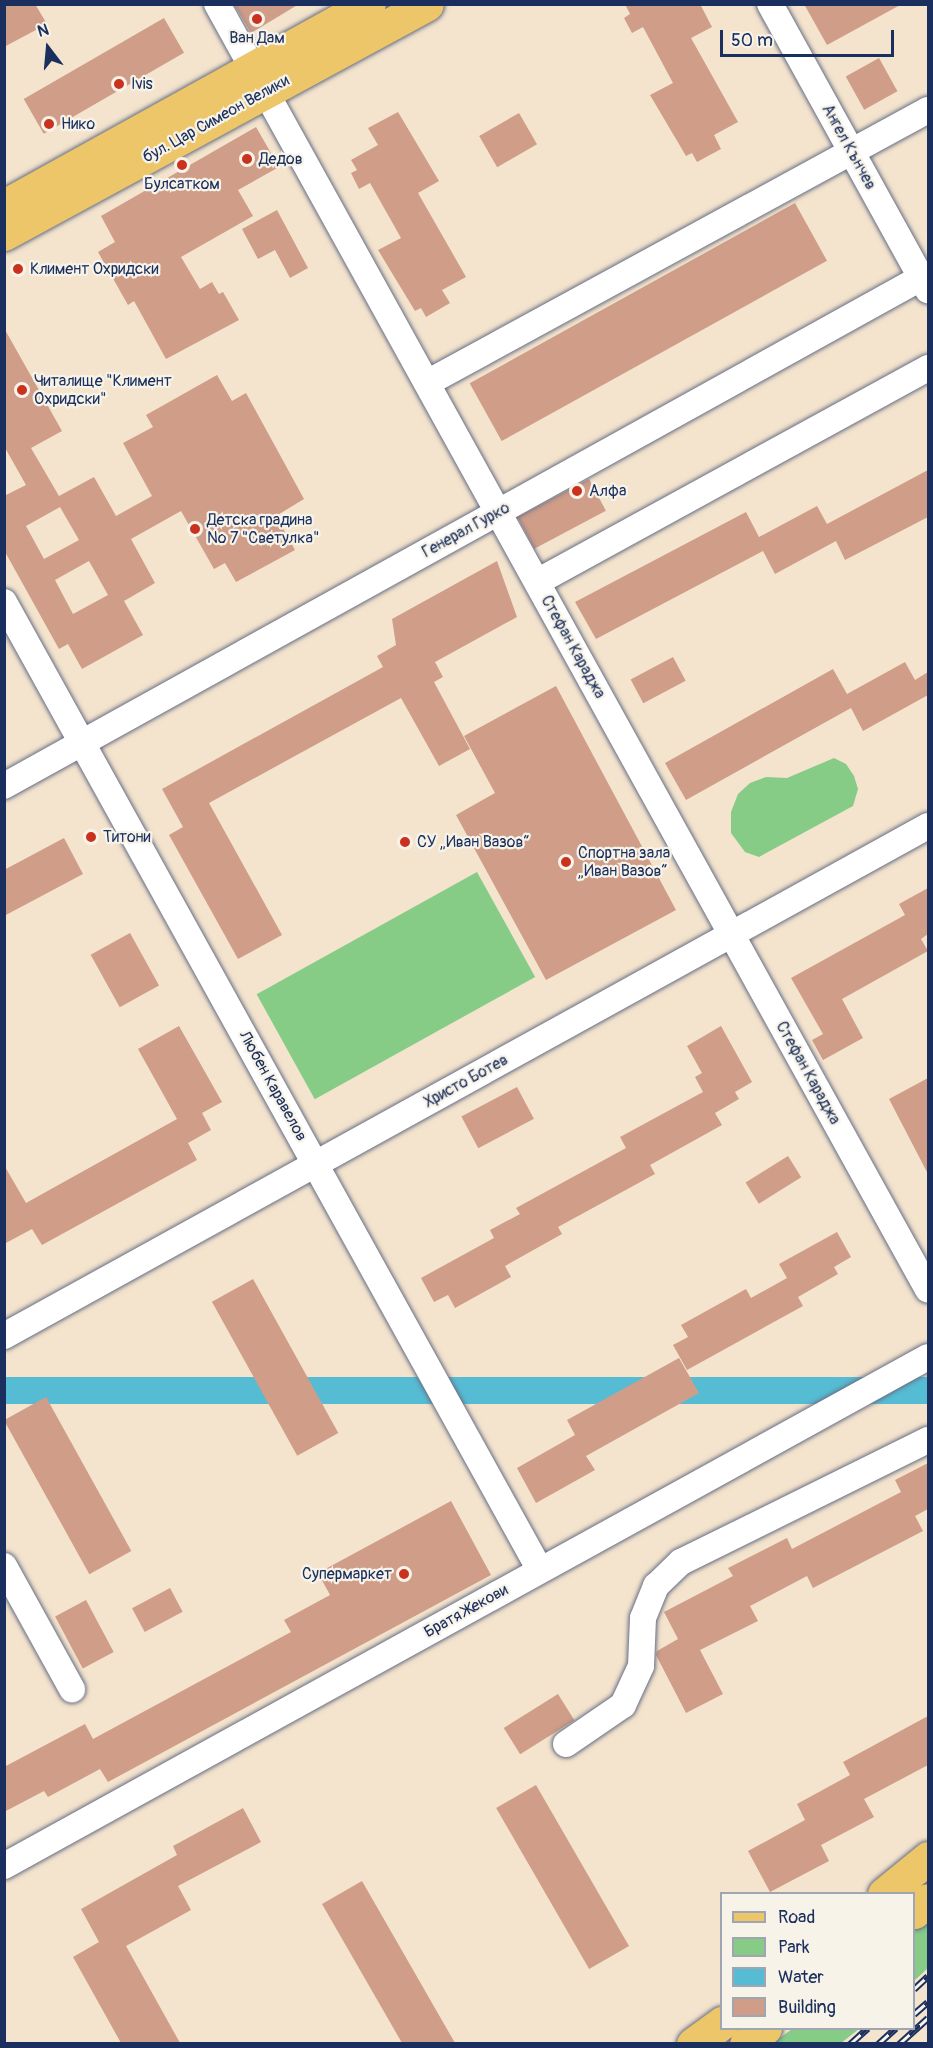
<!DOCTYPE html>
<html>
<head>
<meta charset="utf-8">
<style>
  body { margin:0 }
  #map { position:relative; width:933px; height:2048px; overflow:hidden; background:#f4e4cd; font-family:Pangolin,sans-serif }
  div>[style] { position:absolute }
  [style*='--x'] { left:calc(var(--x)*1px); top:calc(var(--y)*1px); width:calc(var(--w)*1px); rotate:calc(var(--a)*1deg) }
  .green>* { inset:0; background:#87cc86; transform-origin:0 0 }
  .water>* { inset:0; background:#56bcd4; transform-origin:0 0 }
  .building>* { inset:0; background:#cf9d88; transform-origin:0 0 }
  .roads { filter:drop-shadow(0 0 2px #676e85) drop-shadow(0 0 2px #676e85) }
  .minor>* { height:26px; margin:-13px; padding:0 13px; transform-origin:13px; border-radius:13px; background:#fff }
  .major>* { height:33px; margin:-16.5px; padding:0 16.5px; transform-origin:16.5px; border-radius:16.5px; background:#ecc669 }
  .rail>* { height:7px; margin-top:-3.5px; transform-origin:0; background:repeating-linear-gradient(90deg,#f7f3e8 0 14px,#1b2f5e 0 28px); box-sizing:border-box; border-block:2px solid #1b2f5e }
  .dots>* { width:16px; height:16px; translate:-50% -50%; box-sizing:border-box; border:3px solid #f7f3e8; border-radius:50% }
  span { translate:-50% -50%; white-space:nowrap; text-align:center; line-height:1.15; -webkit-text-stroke:4.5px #f7f3e8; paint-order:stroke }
  .poi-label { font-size:16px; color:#1b2f5e }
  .left { translate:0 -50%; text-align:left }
  .right { translate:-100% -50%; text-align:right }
  .street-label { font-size:16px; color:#1b2f5e }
  .frame { position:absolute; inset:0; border:6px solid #1b2f5e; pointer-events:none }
  .legend { position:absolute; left:720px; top:1892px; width:195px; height:138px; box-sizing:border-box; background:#f7f3e8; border:2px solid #9fa5b1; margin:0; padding:8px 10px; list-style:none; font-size:18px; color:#1b2f5e }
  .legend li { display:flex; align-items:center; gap:12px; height:30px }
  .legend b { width:30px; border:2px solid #9fa5b1 }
  .north { position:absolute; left:18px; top:18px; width:60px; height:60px; -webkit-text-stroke:4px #f7f3e8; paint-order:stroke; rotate:344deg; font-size:16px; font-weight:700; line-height:24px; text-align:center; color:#1b2f5e }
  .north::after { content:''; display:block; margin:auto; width:21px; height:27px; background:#1b2f5e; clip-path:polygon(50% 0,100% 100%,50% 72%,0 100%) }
  .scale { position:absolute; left:720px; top:30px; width:174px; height:27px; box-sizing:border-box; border:3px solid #1b2f5e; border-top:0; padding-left:8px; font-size:18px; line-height:21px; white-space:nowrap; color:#1b2f5e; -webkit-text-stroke:4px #f7f3e8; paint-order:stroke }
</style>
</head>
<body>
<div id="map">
  <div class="green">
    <i style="clip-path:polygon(834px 758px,846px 764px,854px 776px,858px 789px,853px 806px,759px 857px,745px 852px,731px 833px,731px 812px,738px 794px,750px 783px,766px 777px,787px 778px)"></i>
    <i style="left:477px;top:872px;width:120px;height:252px;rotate:61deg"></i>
    <i style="clip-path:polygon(928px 1915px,928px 1968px,914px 1981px,914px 1928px)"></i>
    <i style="clip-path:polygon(792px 2029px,792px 2028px,859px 2029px,841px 2043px,773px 2043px)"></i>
  </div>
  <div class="water">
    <i style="left:928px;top:1377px;width:27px;height:1055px;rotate:90deg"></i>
  </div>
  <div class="building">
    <i style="clip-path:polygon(4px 4px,35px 4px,47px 24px,4px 47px)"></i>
    <i style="clip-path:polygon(234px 4px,299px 4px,251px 33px)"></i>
    <i style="clip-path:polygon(625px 4px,700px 4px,712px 27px,691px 38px,738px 122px,714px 135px,721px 149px,697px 162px,692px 153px,686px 156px,650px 95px,673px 83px,643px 27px,632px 33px,624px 18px,630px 14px)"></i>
    <i style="clip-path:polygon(804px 4px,902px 4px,827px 45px)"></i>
    <i style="left:164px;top:18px;width:40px;height:162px;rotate:60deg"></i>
    <i style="left:879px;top:58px;width:38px;height:38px;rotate:61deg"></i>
    <i style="clip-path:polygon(398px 112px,439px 181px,418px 193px,466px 277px,442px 290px,450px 303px,426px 317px,421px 308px,415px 311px,378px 250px,401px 238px,370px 183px,359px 189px,351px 173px,357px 170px,351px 160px,378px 145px,368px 128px)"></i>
    <i style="left:519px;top:113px;width:36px;height:46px;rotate:60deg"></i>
    <i style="clip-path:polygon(256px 127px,279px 167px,238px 190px,253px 216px,181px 257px,200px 289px,212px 282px,219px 294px,223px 292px,239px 320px,166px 359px,134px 301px,128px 305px,98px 252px,115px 242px,101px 216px)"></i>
    <i style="left:795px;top:203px;width:66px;height:372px;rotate:61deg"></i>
    <i style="clip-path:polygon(277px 210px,308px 268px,290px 278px,275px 250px,258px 259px,242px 229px)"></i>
    <i style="clip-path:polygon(evenodd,4px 328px,62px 431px,31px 448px,59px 496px,94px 477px,116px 516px,152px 496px,123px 443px,153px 427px,146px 415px,217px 375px,232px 401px,246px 393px,304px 499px,276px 516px,295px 550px,236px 582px,225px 563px,214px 569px,181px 511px,131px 539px,155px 583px,124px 601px,143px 635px,82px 669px,68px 644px,59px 649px,4px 550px,4px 496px,26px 485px,4px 446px,4px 328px,60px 507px,79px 540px,44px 559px,26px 526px,60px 507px,4px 328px,89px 561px,108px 595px,73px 614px,55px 580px,89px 561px)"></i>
    <i style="clip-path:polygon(928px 470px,928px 517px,845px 560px,836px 541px,775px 574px,763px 551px,596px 639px,575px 602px,746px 512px,759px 537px,817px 506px,827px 524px)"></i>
    <i style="left:589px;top:479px;width:36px;height:81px;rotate:62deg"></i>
    <i style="clip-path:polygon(497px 561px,517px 617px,435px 662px,443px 677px,434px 682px,470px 749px,439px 766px,401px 698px,209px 803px,282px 935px,238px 959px,169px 835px,183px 827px,162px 789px,383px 667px,377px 656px,396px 645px,392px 619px)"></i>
    <i style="left:673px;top:657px;width:27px;height:48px;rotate:62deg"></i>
    <i style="clip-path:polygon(905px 662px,915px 680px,928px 672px,928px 695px,863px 731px,851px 708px,686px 800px,665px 763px,833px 669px,847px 694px)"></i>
    <i style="clip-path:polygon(556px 686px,676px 910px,546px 980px,456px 815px,495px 793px,464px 736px)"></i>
    <i style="clip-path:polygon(64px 838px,83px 874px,4px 916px,4px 870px)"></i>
    <i style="clip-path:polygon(928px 888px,928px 934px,921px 939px,928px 951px,842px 999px,863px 1038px,823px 1060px,812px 1040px,823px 1034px,791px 978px,905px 915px,899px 904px)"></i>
    <i style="left:130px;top:933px;width:60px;height:45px;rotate:61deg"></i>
    <i style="clip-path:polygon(179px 1026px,222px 1102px,202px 1113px,211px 1130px,188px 1143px,197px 1160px,42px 1245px,32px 1229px,4px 1244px,4px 1165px,26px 1203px,177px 1119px,138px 1049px)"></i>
    <i style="clip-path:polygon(721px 1026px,752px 1082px,735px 1092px,739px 1099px,715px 1113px,722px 1125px,650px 1165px,655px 1174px,558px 1227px,562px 1234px,505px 1266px,511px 1277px,455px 1308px,448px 1295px,434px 1302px,421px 1278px,494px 1238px,490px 1230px,520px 1214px,516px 1208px,626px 1148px,620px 1137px,703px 1092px,695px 1077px,702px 1073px,687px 1046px)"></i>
    <i style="clip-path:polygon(928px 1078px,928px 1174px,889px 1099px)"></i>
    <i style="left:517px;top:1087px;width:36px;height:63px;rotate:62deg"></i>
    <i style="left:788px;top:1156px;width:25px;height:50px;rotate:58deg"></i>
    <i style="clip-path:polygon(837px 1232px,851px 1257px,834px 1267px,838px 1274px,798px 1297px,803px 1306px,687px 1370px,673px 1345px,688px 1337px,681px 1325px,746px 1289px,751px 1298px,787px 1278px,779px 1264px)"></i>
    <i style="left:253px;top:1279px;width:176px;height:47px;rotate:61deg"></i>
    <i style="clip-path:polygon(679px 1358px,699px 1393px,586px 1456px,595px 1470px,536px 1503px,517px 1468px,575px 1435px,567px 1420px)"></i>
    <i style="left:46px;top:1397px;width:176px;height:48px;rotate:61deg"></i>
    <i style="clip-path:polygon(928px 1463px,928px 1509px,915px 1516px,923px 1531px,813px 1588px,807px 1576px,750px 1606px,758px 1621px,700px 1650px,723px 1694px,686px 1713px,656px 1655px,657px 1651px,678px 1639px,664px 1612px,733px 1576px,728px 1568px,787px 1538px,792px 1549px,901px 1492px,895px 1480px)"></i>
    <i style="clip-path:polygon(451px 1501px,491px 1575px,108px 1782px,100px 1769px,48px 1797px,44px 1791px,4px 1812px,4px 1767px,85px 1724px,93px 1739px,291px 1632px,284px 1620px,330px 1595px,318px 1573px)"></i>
    <i style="left:170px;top:1588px;width:27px;height:43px;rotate:62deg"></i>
    <i style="left:86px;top:1600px;width:59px;height:35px;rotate:62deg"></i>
    <i style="left:558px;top:1694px;width:31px;height:64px;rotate:58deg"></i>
    <i style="clip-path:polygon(928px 1716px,928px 1765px,864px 1799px,874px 1817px,821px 1845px,829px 1861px,770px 1892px,748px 1851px,805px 1820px,797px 1804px,850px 1775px,843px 1762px)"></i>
    <i style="left:536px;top:1785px;width:186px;height:46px;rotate:60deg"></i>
    <i style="clip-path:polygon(243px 1808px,261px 1842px,178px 1886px,191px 1910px,126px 1946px,180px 2043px,121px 2043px,73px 1957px,99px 1942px,81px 1909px,177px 1855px,173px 1846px)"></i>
    <i style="clip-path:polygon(362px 1881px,455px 2043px,402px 2043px,322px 1904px)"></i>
  </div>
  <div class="roads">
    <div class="minor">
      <i style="--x:217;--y:4;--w:1469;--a:61.06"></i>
      <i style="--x:770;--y:4;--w:327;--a:61.1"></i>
      <i style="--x:427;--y:383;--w:571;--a:-28.59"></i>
      <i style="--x:537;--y:582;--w:446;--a:-28.7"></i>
      <i style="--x:4;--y:602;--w:1106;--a:61.03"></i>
      <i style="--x:4;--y:786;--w:1056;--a:-28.99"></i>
      <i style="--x:4;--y:1336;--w:1055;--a:-28.9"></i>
      <i style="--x:4;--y:1566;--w:141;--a:61.1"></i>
      <i style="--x:566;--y:1744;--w:69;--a:-34.4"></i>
      <i style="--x:623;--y:1705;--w:43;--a:-65.2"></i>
      <i style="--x:641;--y:1666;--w:48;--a:-87.6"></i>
      <i style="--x:643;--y:1618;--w:35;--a:-68"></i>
      <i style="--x:656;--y:1586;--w:35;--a:-44"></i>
      <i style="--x:681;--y:1562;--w:275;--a:-26.3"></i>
      <i style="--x:4;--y:1866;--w:1055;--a:-28.85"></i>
    </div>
    <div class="major">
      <i style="--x:4;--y:206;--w:417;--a:-29"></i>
      <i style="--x:4;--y:234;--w:481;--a:-28.5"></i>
      <i style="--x:884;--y:1894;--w:57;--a:-39.3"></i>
      <i style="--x:914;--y:1912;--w:18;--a:-41"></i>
      <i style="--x:693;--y:2044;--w:36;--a:-36"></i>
      <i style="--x:746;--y:2044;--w:25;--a:-40"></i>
    </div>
  </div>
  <div class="rail">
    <i style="--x:914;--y:1989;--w:19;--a:-43"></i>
    <i style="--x:914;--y:2014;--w:18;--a:-41"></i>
    <i style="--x:850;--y:2044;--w:24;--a:-42"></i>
    <i style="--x:878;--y:2044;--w:24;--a:-42"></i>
    <i style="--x:899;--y:2044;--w:39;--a:-42"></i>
  </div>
  <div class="dots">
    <i style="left:257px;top:19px;background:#c8321e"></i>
    <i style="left:119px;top:84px;background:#c8321e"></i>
    <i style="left:49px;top:124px;background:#c8321e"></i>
    <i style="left:247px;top:159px;background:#c8321e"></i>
    <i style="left:182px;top:165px;background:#c8321e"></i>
    <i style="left:18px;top:269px;background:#c8321e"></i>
    <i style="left:22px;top:390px;background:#c8321e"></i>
    <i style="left:577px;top:491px;background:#c8321e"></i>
    <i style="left:195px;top:529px;background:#c8321e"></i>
    <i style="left:91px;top:837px;background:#c8321e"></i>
    <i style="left:405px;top:842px;background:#c8321e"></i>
    <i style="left:566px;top:862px;background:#c8321e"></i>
    <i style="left:404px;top:1574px;background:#c8321e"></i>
  </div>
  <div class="poi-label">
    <span style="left:257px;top:38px">Ван Дам</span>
    <span class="left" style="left:131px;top:84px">Ivis</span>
    <span class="left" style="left:61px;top:124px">Нико</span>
    <span class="left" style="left:259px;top:159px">Дедов</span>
    <span style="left:182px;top:184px">Булсатком</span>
    <span class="left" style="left:30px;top:269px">Климент Охридски</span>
    <span class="left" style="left:34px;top:390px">Читалище "Климент<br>Охридски"</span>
    <span class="left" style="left:589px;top:491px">Алфа</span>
    <span class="left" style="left:207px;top:529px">Детска градина<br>№ 7 "Светулка"</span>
    <span class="left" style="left:103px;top:837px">Титони</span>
    <span class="left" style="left:417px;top:842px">СУ „Иван Вазов“</span>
    <span class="left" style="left:578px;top:862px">Спортна зала<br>„Иван Вазов“</span>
    <span class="right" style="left:392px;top:1574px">Супермаркет</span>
  </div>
  <div class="street-label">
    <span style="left:216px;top:119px;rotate:-29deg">бул. Цар Симеон Велики</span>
    <span style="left:849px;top:147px;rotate:61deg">Ангел Кънчев</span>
    <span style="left:466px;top:530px;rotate:-29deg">Генерал Гурко</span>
    <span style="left:573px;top:647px;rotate:61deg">Стефан Караджа</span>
    <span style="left:808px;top:1073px;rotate:61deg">Стефан Караджа</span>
    <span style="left:466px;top:1081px;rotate:-29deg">Христо Ботев</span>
    <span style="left:273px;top:1086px;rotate:61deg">Любен Каравелов</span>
    <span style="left:466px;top:1611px;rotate:-29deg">Братя Жекови</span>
  </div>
  <div class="frame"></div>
  <ul class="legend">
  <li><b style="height:8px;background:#ecc669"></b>Road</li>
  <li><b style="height:16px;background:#87cc86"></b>Park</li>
  <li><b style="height:16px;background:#56bcd4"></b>Water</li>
  <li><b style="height:16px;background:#cf9d88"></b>Building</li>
  </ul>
  <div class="north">N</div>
  <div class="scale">50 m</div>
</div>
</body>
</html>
